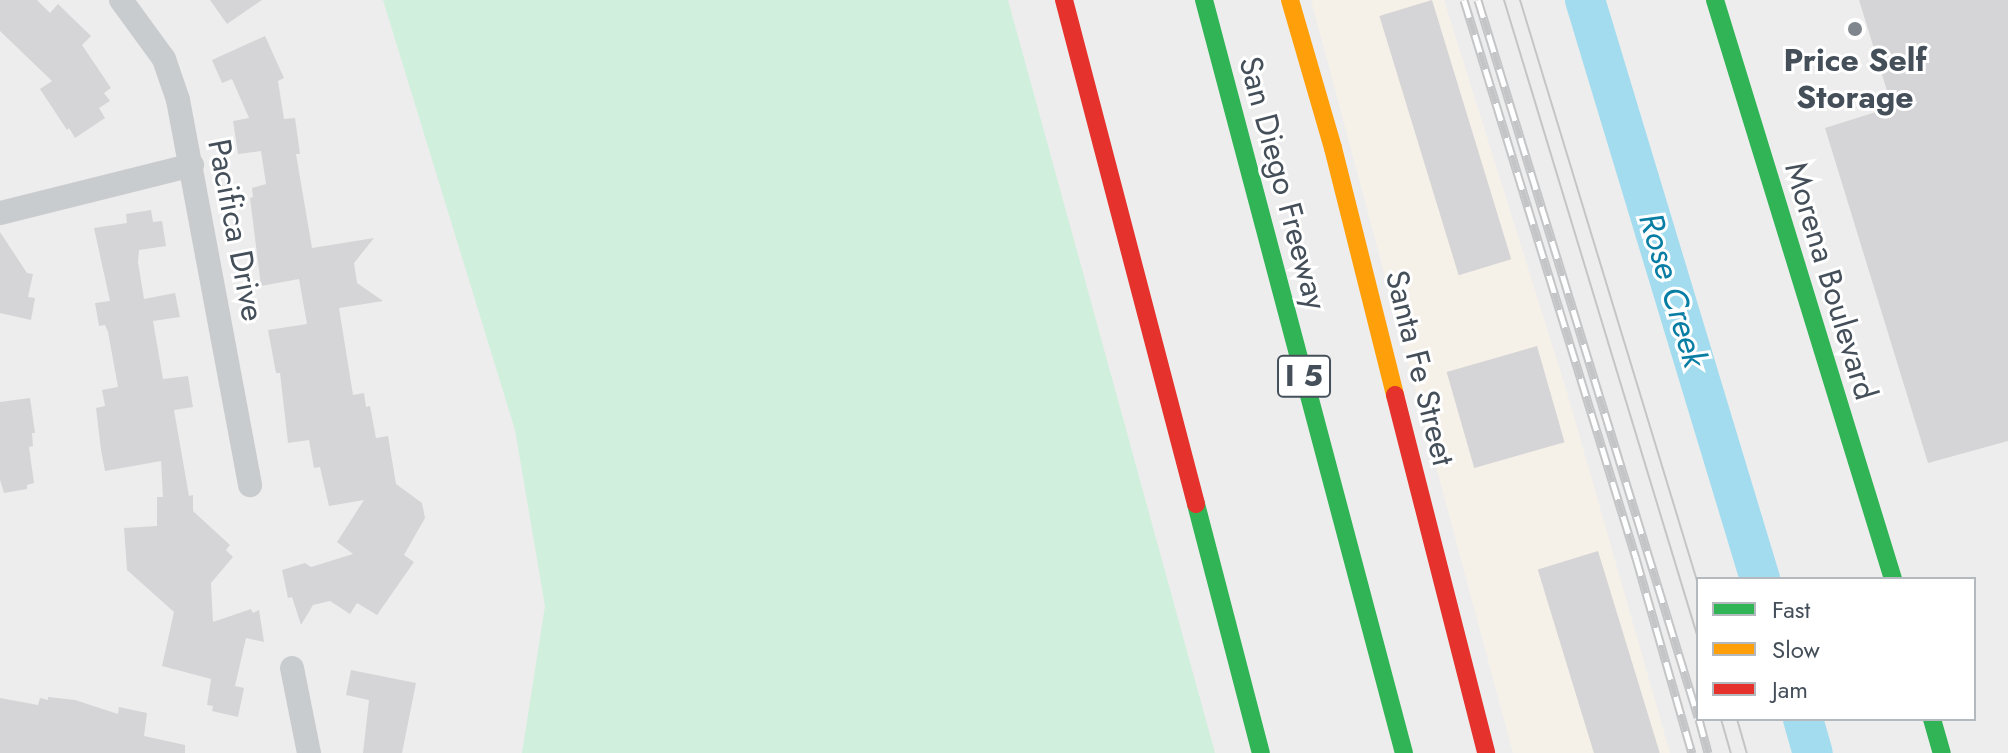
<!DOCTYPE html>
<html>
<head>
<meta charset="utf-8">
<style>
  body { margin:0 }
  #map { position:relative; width:2008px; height:753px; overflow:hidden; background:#eeeded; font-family:Jost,sans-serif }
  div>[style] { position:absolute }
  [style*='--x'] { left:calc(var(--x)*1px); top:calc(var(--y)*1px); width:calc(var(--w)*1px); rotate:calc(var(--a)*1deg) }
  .commercial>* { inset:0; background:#f6f1e8 }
  .green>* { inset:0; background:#d0efdc }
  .river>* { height:40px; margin:-20px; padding:0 20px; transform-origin:20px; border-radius:20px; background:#a2dcee }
  .building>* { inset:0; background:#d5d5d7; transform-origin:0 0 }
  .street>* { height:24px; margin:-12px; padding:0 12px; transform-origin:12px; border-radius:12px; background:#c9ccce }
  .fast>* { height:18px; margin:-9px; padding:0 9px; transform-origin:9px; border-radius:9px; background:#30b455 }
  .slow>* { height:18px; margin:-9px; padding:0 9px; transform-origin:9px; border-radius:9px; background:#ff9f0a }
  .jam>* { height:18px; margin:-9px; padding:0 9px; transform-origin:9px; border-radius:9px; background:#e5322d }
  .tram>* { height:2px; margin:-1px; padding:0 1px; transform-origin:1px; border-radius:1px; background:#c3c5c7 }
  .rail>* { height:9px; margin-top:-4.5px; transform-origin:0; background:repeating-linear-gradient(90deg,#fff 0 18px,#c3c5c7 0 36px); box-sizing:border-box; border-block:2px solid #c3c5c7 }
  .dots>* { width:22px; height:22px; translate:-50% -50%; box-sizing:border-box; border:4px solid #fff; border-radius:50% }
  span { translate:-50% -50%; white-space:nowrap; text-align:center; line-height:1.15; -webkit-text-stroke:6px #fff; paint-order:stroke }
  .shield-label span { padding:2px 6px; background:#fff; border:2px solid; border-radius:6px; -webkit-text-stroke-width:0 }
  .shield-label { font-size:30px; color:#444f5a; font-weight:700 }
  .poi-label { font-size:32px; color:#444f5a; font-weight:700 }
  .street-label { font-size:32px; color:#444f5a }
  .water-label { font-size:34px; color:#077da3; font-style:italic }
  .legend { position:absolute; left:1696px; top:577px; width:280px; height:144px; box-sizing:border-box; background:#fff; border:2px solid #b4b9bd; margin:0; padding:10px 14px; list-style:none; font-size:24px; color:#444f5a }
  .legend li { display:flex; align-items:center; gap:16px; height:40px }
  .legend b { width:40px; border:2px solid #b4b9bd }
</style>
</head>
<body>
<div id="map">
  <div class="commercial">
    <i style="clip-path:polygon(1311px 0,1444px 0,1568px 396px,1670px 753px,1513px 753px)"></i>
  </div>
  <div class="green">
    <i style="clip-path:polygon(383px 0,1008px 0,1215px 753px,522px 753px,545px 606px,515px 430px)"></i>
  </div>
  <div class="river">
    <i style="--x:1585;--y:0;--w:605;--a:73.18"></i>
    <i style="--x:1803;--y:719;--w:35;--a:74"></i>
  </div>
  <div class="building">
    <i style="clip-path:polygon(0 0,37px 0,50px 13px,58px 4px,91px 36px,82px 45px,111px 88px,104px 93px,110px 101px,99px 108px,105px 118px,75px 138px,69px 128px,67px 130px,40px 89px,52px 81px,0 31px)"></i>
    <i style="clip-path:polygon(210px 0,262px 0,227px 24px)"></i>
    <i style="left:1432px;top:0;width:271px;height:55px;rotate:73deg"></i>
    <i style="clip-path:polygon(1859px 0,2008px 0,2008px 441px,1928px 463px,1825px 128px,1892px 107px)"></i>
    <i style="clip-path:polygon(265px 36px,284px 78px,278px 81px,284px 119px,295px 118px,300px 154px,296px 154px,312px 248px,374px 238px,354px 263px,357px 283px,383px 301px,339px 308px,353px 395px,364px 393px,366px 407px,370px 406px,376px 438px,388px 436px,396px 484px,422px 503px,425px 518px,404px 555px,414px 562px,377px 615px,357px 603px,350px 614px,330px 601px,313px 605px,301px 625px,292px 597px,288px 598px,282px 570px,305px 563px,311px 567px,353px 554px,337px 542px,364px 500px,329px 506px,320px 467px,314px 468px,309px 440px,288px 443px,280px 373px,276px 373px,268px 330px,307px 324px,299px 279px,261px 286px,250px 198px,253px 197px,252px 188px,266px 184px,261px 151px,238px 154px,233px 121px,249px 118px,232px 79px,222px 83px,212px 60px)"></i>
    <i style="clip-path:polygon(151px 210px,153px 222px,162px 221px,166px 246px,139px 250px,138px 262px,144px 299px,175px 293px,180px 317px,153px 321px,163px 379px,188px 376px,193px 407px,174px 410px,189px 496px,193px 495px,193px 511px,230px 545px,226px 550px,233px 557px,211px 583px,213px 622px,251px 609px,253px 613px,259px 610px,264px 642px,246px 638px,235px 686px,244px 688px,238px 717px,212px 711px,213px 706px,207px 705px,211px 679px,162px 666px,174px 612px,127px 570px,124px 528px,157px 526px,157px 497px,163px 497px,161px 461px,105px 471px,101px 450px,96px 408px,105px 406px,102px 390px,118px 387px,108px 332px,105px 325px,99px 326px,95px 303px,110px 301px,94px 228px,127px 223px,126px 214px)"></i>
    <i style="clip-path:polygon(0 232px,27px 273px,33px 274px,28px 297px,35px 298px,31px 320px,0 313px)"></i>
    <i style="left:1537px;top:346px;width:100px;height:94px;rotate:74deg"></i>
    <i style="clip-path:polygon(30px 398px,35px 433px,32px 433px,33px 446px,29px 447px,34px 483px,27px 485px,27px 489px,4px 493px,0 480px,0 402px)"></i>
    <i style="left:1598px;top:551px;width:211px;height:63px;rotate:73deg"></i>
    <i style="clip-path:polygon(351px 670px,416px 683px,402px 753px,363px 753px,369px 700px,346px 695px)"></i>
    <i style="clip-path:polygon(48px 697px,75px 700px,118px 714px,119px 707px,147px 713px,144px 736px,185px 745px,185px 753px,0 753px,0 698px,38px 705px,40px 698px,48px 700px)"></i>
  </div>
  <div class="street">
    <i style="--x:121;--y:0;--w:73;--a:53.9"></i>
    <i style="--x:164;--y:59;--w:43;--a:71.1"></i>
    <i style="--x:178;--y:100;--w:392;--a:79.4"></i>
    <i style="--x:0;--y:213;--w:198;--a:-14"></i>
    <i style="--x:292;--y:668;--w:87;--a:78.7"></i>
  </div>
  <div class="fast">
    <i style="--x:1204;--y:0;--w:779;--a:75.13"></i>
    <i style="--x:1715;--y:0;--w:606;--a:72.91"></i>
    <i style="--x:1196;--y:504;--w:257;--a:75.4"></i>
    <i style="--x:1932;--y:719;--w:35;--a:74"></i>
  </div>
  <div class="slow">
    <i style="--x:1290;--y:0;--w:154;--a:73.8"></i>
    <i style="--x:1333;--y:148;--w:255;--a:75.9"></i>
  </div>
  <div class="jam">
    <i style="--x:1064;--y:0;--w:521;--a:75.32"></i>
    <i style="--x:1395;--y:395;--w:369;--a:75.7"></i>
  </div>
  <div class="tram">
    <i style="--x:1504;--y:0;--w:667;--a:73.09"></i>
    <i style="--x:1520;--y:0;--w:611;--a:73.05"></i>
    <i style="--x:1721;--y:719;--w:35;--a:74"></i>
    <i style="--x:1737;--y:719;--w:35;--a:74"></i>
  </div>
  <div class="rail">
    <i style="--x:1464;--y:0;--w:584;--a:72.87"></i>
    <i style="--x:1636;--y:558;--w:203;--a:74"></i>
    <i style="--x:1478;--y:0;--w:750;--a:72.94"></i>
    <i style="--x:1699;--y:719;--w:35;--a:75"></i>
  </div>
  <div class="dots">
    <i style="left:1855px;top:29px;background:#80868d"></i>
  </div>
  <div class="shield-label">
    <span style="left:1304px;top:376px">I 5</span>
  </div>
  <div class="poi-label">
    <span style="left:1855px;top:79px">Price Self<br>Storage</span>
  </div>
  <div class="street-label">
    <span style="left:1283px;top:183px;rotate:75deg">San Diego Freeway</span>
    <span style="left:236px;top:230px;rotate:79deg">Pacifica Drive</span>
    <span style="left:1831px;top:281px;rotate:73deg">Morena Boulevard</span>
    <span style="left:1420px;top:368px;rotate:76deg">Santa Fe Street</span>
  </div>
  <div class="water-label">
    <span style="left:1673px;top:290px;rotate:73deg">Rose Creek</span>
  </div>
  <ul class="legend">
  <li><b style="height:10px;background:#30b455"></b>Fast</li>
  <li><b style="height:10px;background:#ff9f0a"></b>Slow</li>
  <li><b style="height:10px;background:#e5322d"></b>Jam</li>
  </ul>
</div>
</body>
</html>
